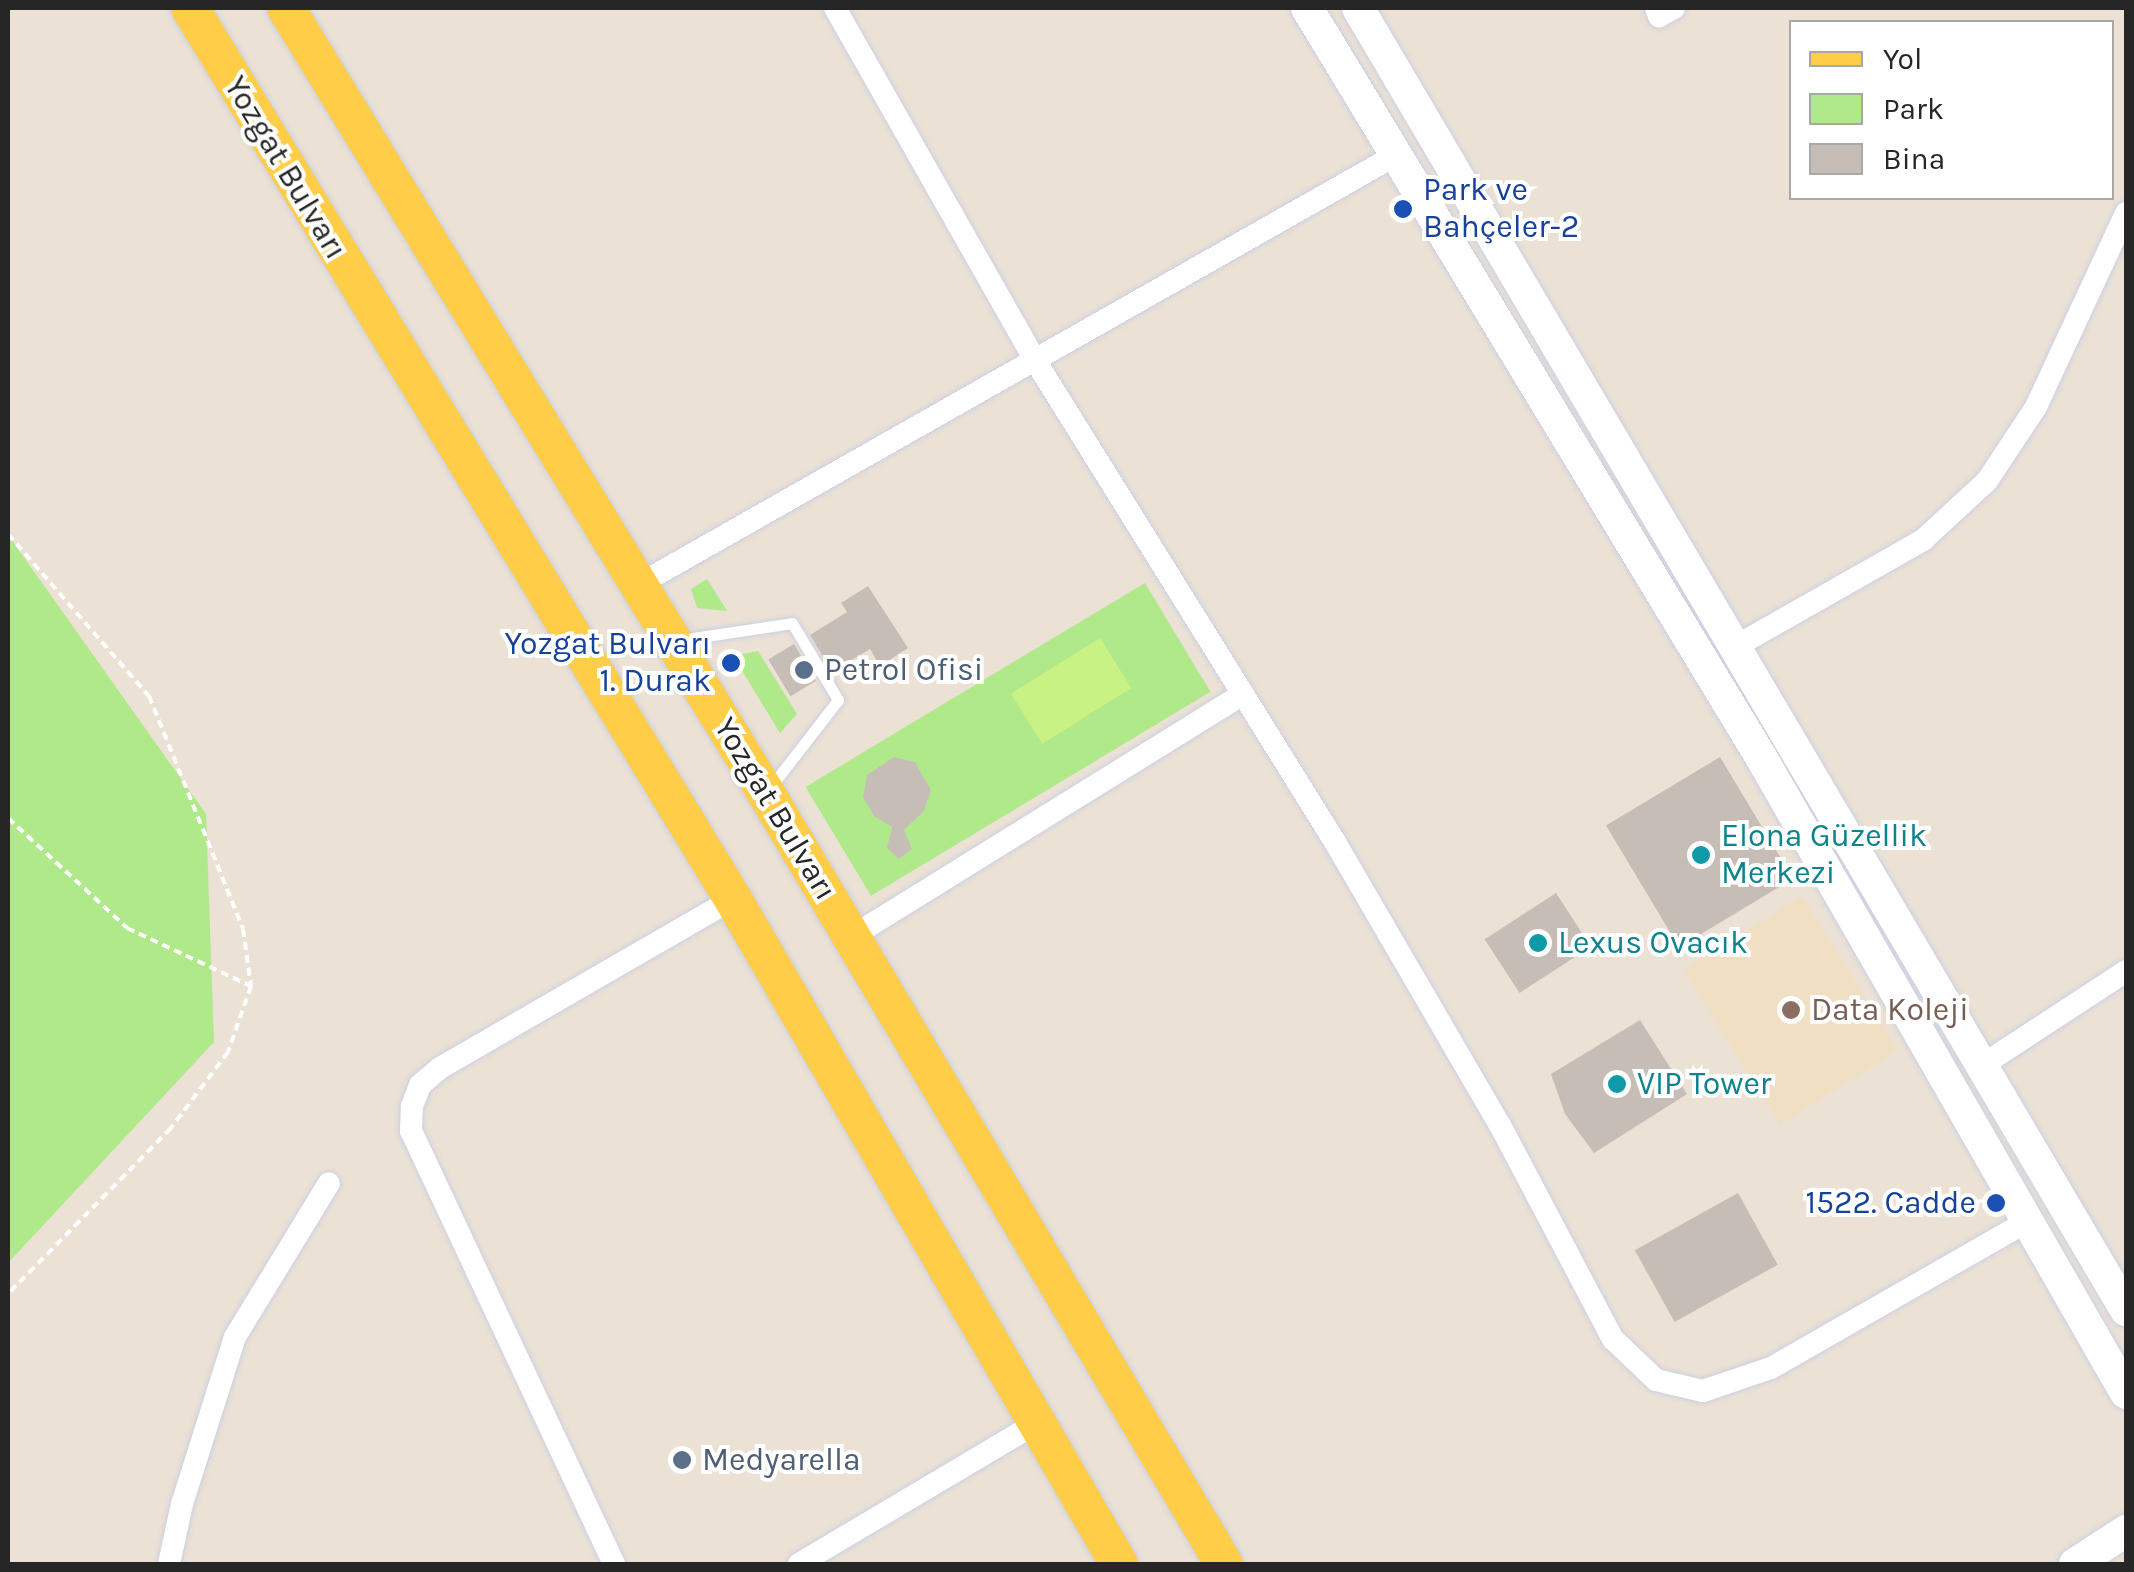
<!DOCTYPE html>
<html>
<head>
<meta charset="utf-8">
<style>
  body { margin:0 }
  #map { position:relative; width:2134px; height:1572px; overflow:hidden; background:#ebe1d5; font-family:Karla,sans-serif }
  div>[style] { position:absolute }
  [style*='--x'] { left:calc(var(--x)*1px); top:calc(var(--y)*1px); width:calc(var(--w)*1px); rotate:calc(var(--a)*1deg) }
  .education>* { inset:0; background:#f0dfc2; transform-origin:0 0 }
  .green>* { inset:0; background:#afe98a; transform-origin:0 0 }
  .pitch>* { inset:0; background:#c8f284; transform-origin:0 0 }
  .building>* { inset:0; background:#c6beb6; transform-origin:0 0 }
  .path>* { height:4px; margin-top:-2px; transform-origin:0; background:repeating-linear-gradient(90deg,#fff 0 8px,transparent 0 13px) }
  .roads { filter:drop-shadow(0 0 2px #cbd0e2) drop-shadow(0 0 2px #cbd0e2) }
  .lane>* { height:11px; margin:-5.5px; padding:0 5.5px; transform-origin:5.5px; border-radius:5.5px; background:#fff }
  .street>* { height:22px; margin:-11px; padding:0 11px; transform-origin:11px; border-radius:11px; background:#fff }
  .secondary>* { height:32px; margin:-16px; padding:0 16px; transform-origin:16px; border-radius:16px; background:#fff }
  .primary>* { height:38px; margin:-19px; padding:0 19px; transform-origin:19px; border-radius:19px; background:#ffcd47 }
  .dots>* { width:28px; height:28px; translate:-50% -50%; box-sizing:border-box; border:5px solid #fff; border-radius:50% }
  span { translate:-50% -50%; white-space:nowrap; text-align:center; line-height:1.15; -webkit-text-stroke:8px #fff; paint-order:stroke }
  .street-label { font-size:32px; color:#262626 }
  .transit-label { font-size:32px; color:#164399 }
  .left { translate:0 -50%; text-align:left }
  .right { translate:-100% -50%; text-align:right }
  .service-label { font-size:32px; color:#4e5e75 }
  .culture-label { font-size:32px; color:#0d838f }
  .education-label { font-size:32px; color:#785e54 }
  .frame { position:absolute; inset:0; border:10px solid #262626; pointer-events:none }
  .legend { position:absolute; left:1789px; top:20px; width:325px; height:180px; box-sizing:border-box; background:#fff; border:2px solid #a8a8a8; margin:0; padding:12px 18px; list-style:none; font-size:30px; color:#262626 }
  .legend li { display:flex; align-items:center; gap:20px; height:50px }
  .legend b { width:50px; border:2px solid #a8a8a8 }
</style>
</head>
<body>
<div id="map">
  <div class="education">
    <i style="left:1802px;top:896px;width:182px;height:140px;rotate:58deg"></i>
  </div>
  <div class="green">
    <i style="clip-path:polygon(8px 535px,206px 814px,214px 1042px,8px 1263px)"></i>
    <i style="clip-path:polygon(707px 579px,727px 611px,697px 608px,691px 589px)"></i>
    <i style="left:1145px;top:583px;width:127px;height:396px;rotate:59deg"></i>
    <i style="clip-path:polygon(758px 651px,797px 714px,780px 733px,733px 656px)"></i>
  </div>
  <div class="pitch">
    <i style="left:1100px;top:638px;width:59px;height:105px;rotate:58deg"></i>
  </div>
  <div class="building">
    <i style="clip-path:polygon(868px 586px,908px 648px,880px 666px,870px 649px,832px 672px,810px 635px,847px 612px,841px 603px)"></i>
    <i style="left:794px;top:644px;width:43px;height:30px;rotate:59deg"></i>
    <i style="clip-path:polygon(894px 757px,915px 762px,931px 790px,924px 811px,904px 830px,912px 849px,899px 859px,887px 848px,892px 827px,874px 816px,863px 797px,867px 775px)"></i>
    <i style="left:1720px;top:757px;width:142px;height:133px;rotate:59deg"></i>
    <i style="left:1556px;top:893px;width:64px;height:85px;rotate:57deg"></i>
    <i style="clip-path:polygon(1640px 1020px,1687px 1094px,1594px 1153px,1565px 1114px,1551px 1074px)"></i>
    <i style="left:1738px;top:1193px;width:82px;height:118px;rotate:61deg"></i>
  </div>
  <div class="path">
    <i style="--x:8;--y:534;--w:215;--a:49"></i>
    <i style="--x:149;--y:696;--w:251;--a:68"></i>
    <i style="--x:243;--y:929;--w:58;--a:82"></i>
    <i style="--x:251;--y:986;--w:70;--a:109.2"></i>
    <i style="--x:228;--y:1052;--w:95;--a:126.9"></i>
    <i style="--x:171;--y:1128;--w:233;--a:134.5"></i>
    <i style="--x:8;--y:818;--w:162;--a:42.7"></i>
    <i style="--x:127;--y:928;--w:137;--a:25.1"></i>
  </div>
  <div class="roads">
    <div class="lane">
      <i style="--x:680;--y:640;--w:113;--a:-8.6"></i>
      <i style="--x:792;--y:623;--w:90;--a:59.1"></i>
      <i style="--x:838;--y:700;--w:108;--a:127.8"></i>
    </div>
    <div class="street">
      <i style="--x:835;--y:8;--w:401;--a:60.4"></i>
      <i style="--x:1033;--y:357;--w:571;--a:58.09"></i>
      <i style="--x:1335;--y:842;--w:328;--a:59.8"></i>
      <i style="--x:1500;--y:1125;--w:242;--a:62.2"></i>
      <i style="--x:1613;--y:1339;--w:59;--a:43.6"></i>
      <i style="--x:1656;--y:1380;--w:48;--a:13.2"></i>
      <i style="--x:1703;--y:1391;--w:72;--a:-18.7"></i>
      <i style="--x:1771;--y:1368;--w:296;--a:-29.8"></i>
      <i style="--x:1656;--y:8;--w:9;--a:69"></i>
      <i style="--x:1659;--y:16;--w:17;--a:-28"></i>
      <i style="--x:638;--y:585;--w:871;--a:-29.57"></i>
      <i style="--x:1733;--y:648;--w:219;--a:-29.6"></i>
      <i style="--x:1923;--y:540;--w:87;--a:-42.7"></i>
      <i style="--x:1987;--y:481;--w:89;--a:-56.5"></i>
      <i style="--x:2036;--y:407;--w:214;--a:-65.1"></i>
      <i style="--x:851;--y:937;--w:461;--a:-31.8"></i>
      <i style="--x:1981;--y:1066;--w:173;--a:-33.2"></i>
      <i style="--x:169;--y:1564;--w:61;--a:-77.8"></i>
      <i style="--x:182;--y:1504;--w:175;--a:-72.4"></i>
      <i style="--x:235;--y:1337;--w:180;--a:-58.6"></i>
      <i style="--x:614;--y:1564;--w:478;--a:-115.1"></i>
      <i style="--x:411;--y:1131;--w:25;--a:-88"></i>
      <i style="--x:412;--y:1106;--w:22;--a:-69"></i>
      <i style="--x:420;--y:1085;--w:26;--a:-40"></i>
      <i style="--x:440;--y:1068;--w:338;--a:-30"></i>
      <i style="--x:799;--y:1564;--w:274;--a:-30.7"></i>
    </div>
    <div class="secondary">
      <i style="--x:1307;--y:8;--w:876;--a:58.78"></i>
      <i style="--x:1761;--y:757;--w:733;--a:60.15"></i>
      <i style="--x:1358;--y:8;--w:1512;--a:59.47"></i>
      <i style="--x:2075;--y:1564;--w:61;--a:-32.9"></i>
    </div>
    <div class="primary">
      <i style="--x:190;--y:8;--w:1043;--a:58.64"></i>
      <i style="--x:733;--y:899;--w:769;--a:59.87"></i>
      <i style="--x:286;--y:8;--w:920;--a:58.56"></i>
      <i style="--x:766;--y:793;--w:897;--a:59.29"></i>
    </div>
  </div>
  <div class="dots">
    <i style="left:1403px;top:209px;background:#1a4fb4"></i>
    <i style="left:731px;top:663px;background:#1a4fb4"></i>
    <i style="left:804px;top:670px;background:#5c6f8a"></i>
    <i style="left:1701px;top:855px;background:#0f9aa8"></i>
    <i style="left:1538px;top:943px;background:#0f9aa8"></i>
    <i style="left:1791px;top:1010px;background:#8d6e63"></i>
    <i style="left:1617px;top:1084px;background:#0f9aa8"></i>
    <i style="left:1996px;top:1203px;background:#1a4fb4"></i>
    <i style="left:682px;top:1460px;background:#5c6f8a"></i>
  </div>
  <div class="street-label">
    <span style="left:285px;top:168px;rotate:59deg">Yozgat Bulvarı</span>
    <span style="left:775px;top:809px;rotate:59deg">Yozgat Bulvarı</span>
  </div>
  <div class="transit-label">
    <span class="left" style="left:1423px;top:209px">Park ve<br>Bahçeler-2</span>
    <span class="right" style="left:711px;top:663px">Yozgat Bulvarı<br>1. Durak</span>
    <span class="right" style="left:1976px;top:1203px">1522. Cadde</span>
  </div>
  <div class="service-label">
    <span class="left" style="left:824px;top:670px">Petrol Ofisi</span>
    <span class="left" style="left:702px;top:1460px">Medyarella</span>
  </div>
  <div class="culture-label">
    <span class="left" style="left:1721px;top:855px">Elona Güzellik<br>Merkezi</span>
    <span class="left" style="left:1558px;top:943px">Lexus Ovacık</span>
    <span class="left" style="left:1637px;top:1084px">VIP Tower</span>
  </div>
  <div class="education-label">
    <span class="left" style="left:1811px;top:1010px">Data Koleji</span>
  </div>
  <div class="frame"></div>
  <ul class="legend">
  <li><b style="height:12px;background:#ffcd47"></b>Yol</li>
  <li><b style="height:28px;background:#afe98a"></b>Park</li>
  <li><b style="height:28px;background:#c6beb6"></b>Bina</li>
  </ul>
</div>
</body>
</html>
